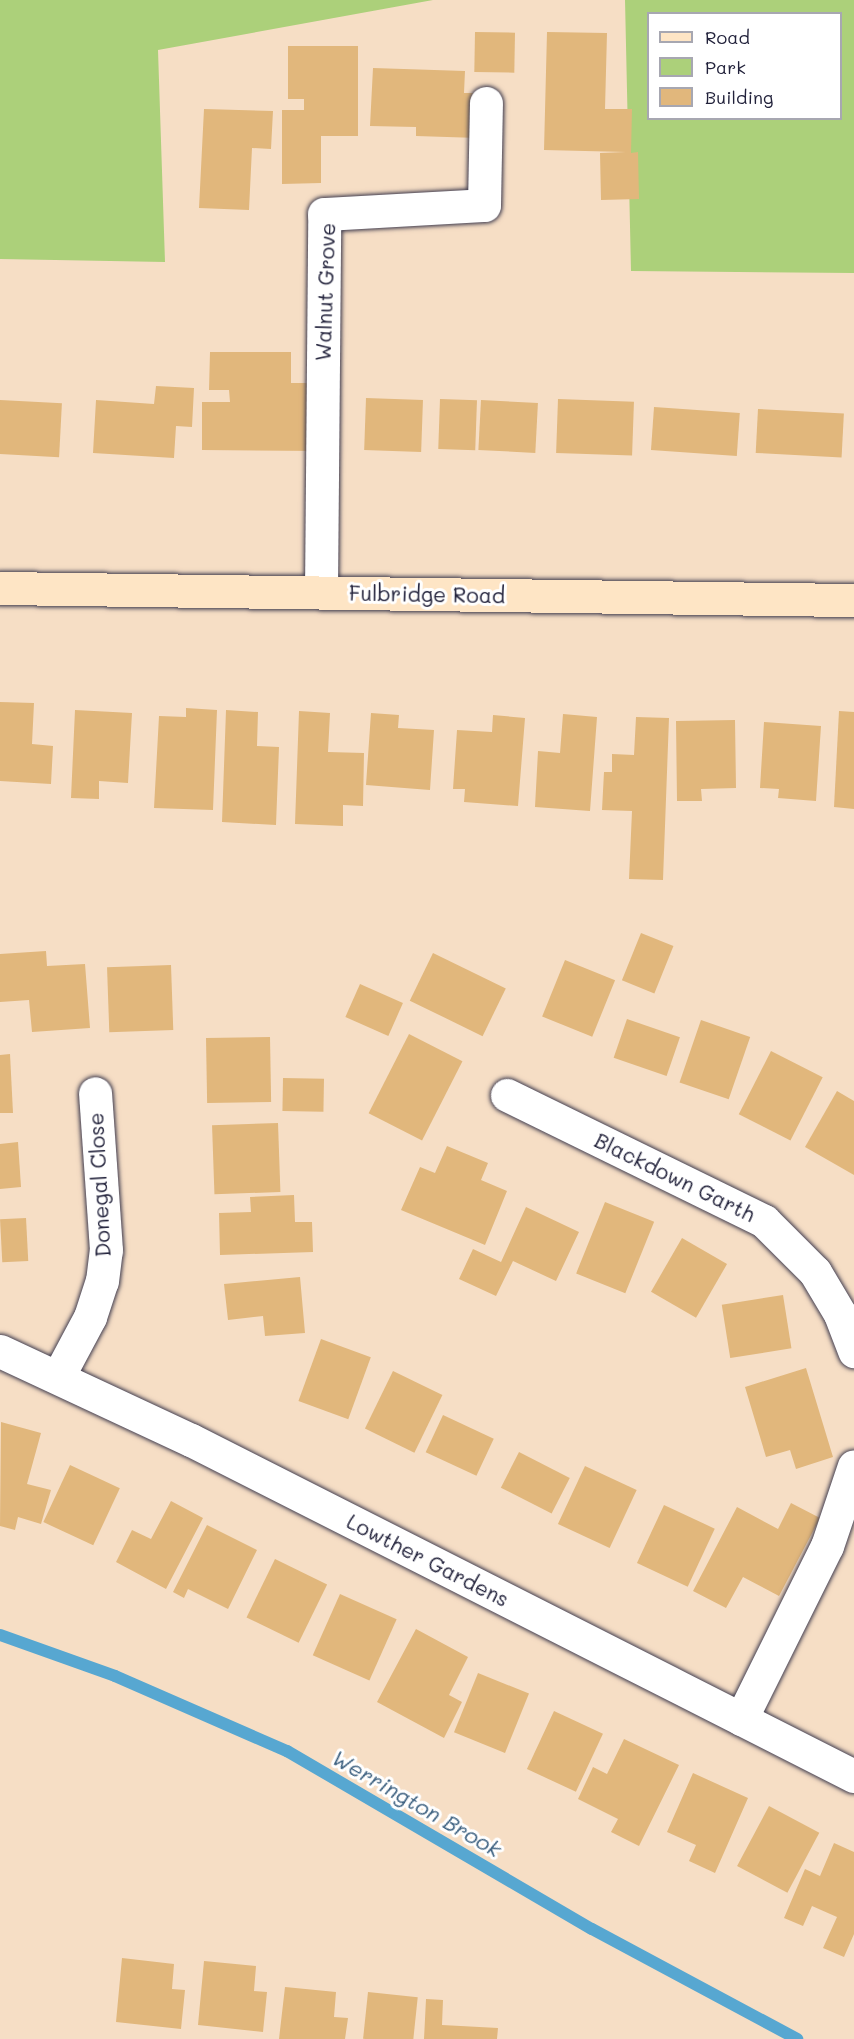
<!DOCTYPE html>
<html>
<head>
<meta charset="utf-8">
<style>
  body { margin:0 }
  #map { position:relative; width:854px; height:2039px; overflow:hidden; background:#f6dec5; font-family:Mali,sans-serif }
  div>[style] { position:absolute }
  [style*='--x'] { left:calc(var(--x)*1px); top:calc(var(--y)*1px); width:calc(var(--w)*1px); rotate:calc(var(--a)*1deg) }
  .green>* { inset:0; background:#acd07a }
  .stream>* { height:12px; margin:-6px; padding:0 6px; transform-origin:6px; border-radius:6px; background:#57a7d1 }
  .building>* { inset:0; background:#e1b77c; transform-origin:0 0 }
  .roads { filter:drop-shadow(0 0 2px #423e50) drop-shadow(0 0 2px #423e50) }
  .street>* { height:33px; margin:-16.5px; padding:0 16.5px; transform-origin:16.5px; border-radius:16.5px; background:#fff }
  .secondary>* { height:33px; margin:-16.5px; padding:0 16.5px; transform-origin:16.5px; border-radius:16.5px; background:#fee5c5 }
  span { translate:-50% -50%; white-space:nowrap; text-align:center; line-height:1.15; -webkit-text-stroke:6px #fff; paint-order:stroke }
  .street-label { font-size:21px; color:#22223b }
  .water-label { font-size:22px; color:#3a5e7e; font-style:italic }
  .legend { position:absolute; left:647px; top:12px; width:195px; height:108px; box-sizing:border-box; background:#fff; border:2px solid #a7a7b1; margin:0; padding:8px 10px; list-style:none; font-size:18px; color:#22223b }
  .legend li { display:flex; align-items:center; gap:12px; height:30px }
  .legend b { width:30px; border:2px solid #a7a7b1 }
</style>
</head>
<body>
<div id="map">
  <div class="green">
    <i style="clip-path:polygon(0 0,433px 0,158px 50px,165px 262px,0 259px)"></i>
    <i style="clip-path:polygon(evenodd,625px 0,854px 0,854px 273px,631px 271px,625px 0,648px 14px,840px 14px,840px 118px,648px 118px,648px 14px)"></i>
  </div>
  <div class="stream">
    <i style="--x:0;--y:1635;--w:122;--a:19.6"></i>
    <i style="--x:115;--y:1676;--w:188;--a:23.6"></i>
    <i style="--x:287;--y:1751;--w:353;--a:30.3"></i>
    <i style="--x:592;--y:1929;--w:233;--a:28.2"></i>
  </div>
  <div class="building">
    <i style="left:475px;top:32px;width:40px;height:40px;rotate:1deg"></i>
    <i style="clip-path:polygon(547px 32px,607px 33px,605px 109px,632px 109px,631px 153px,638px 152px,639px 199px,601px 200px,600px 153px,626px 152px,544px 150px)"></i>
    <i style="clip-path:polygon(288px 46px,358px 46px,358px 136px,321px 136px,321px 183px,282px 184px,282px 110px,304px 110px,304px 99px,288px 99px)"></i>
    <i style="clip-path:polygon(373px 68px,465px 71px,464px 93px,479px 93px,478px 138px,416px 136px,416px 127px,370px 126px)"></i>
    <i style="clip-path:polygon(204px 109px,273px 111px,271px 149px,252px 148px,249px 210px,199px 208px)"></i>
    <i style="clip-path:polygon(210px 352px,291px 352px,291px 383px,320px 383px,320px 451px,202px 450px,202px 402px,230px 402px,229px 390px,209px 390px)"></i>
    <i style="clip-path:polygon(156px 386px,194px 388px,192px 427px,176px 426px,174px 458px,93px 453px,96px 400px,154px 404px)"></i>
    <i style="left:366px;top:398px;width:57px;height:52px;rotate:2deg"></i>
    <i style="left:440px;top:399px;width:37px;height:50px;rotate:2deg"></i>
    <i style="left:558px;top:399px;width:76px;height:54px;rotate:2deg"></i>
    <i style="left:0;top:400px;width:62px;height:54px;rotate:3deg"></i>
    <i style="left:481px;top:400px;width:57px;height:50px;rotate:3deg"></i>
    <i style="left:654px;top:407px;width:86px;height:43px;rotate:4deg"></i>
    <i style="left:758px;top:409px;width:86px;height:44px;rotate:3deg"></i>
    <i style="clip-path:polygon(0 702px,34px 703px,32px 744px,53px 746px,51px 784px,0 781px)"></i>
    <i style="clip-path:polygon(186px 708px,217px 710px,213px 810px,154px 808px,159px 716px,186px 717px)"></i>
    <i style="clip-path:polygon(75px 710px,132px 713px,128px 783px,99px 781px,99px 799px,71px 798px)"></i>
    <i style="clip-path:polygon(226px 710px,258px 712px,257px 746px,279px 747px,276px 825px,222px 822px)"></i>
    <i style="clip-path:polygon(299px 711px,330px 713px,328px 752px,364px 753px,363px 806px,343px 805px,343px 826px,295px 824px)"></i>
    <i style="clip-path:polygon(839px 711px,854px 712px,854px 809px,834px 807px)"></i>
    <i style="clip-path:polygon(371px 713px,399px 715px,398px 728px,434px 730px,430px 790px,366px 785px)"></i>
    <i style="clip-path:polygon(563px 714px,597px 717px,590px 811px,535px 807px,538px 751px,560px 753px)"></i>
    <i style="clip-path:polygon(493px 715px,525px 718px,518px 806px,464px 802px,465px 789px,453px 789px,457px 730px,492px 732px)"></i>
    <i style="clip-path:polygon(636px 717px,669px 718px,663px 880px,629px 879px,632px 811px,602px 810px,604px 772px,612px 772px,612px 754px,634px 755px)"></i>
    <i style="clip-path:polygon(735px 720px,736px 788px,701px 789px,702px 801px,677px 801px,676px 721px)"></i>
    <i style="clip-path:polygon(764px 722px,821px 726px,816px 801px,778px 798px,779px 789px,760px 788px)"></i>
    <i style="left:641px;top:933px;width:35px;height:51px;rotate:22deg"></i>
    <i style="clip-path:polygon(46px 951px,47px 966px,85px 964px,90px 1028px,32px 1032px,29px 1000px,0 1002px,0 954px)"></i>
    <i style="left:433px;top:953px;width:81px;height:53px;rotate:26deg"></i>
    <i style="left:565px;top:960px;width:54px;height:61px;rotate:22deg"></i>
    <i style="left:171px;top:965px;width:65px;height:64px;rotate:88deg"></i>
    <i style="left:360px;top:984px;width:47px;height:36px;rotate:24deg"></i>
    <i style="left:627px;top:1019px;width:56px;height:41px;rotate:19deg"></i>
    <i style="left:701px;top:1020px;width:52px;height:66px;rotate:19deg"></i>
    <i style="left:409px;top:1034px;width:60px;height:89px;rotate:27deg"></i>
    <i style="left:270px;top:1037px;width:65px;height:64px;rotate:89deg"></i>
    <i style="left:771px;top:1051px;width:58px;height:71px;rotate:27deg"></i>
    <i style="clip-path:polygon(10px 1054px,13px 1113px,0 1113px,0 1055px)"></i>
    <i style="left:283px;top:1078px;width:41px;height:33px;rotate:1deg"></i>
    <i style="clip-path:polygon(837px 1091px,854px 1101px,854px 1175px,805px 1147px)"></i>
    <i style="left:278px;top:1123px;width:69px;height:66px;rotate:88deg"></i>
    <i style="clip-path:polygon(18px 1142px,21px 1187px,0 1189px,0 1144px)"></i>
    <i style="clip-path:polygon(447px 1146px,488px 1163px,481px 1180px,507px 1191px,485px 1245px,401px 1210px,420px 1167px,435px 1173px)"></i>
    <i style="clip-path:polygon(294px 1195px,295px 1222px,312px 1222px,313px 1252px,220px 1255px,219px 1213px,251px 1212px,250px 1197px)"></i>
    <i style="left:605px;top:1202px;width:53px;height:77px;rotate:22deg"></i>
    <i style="clip-path:polygon(526px 1207px,579px 1232px,556px 1281px,513px 1261px,496px 1296px,459px 1279px,473px 1249px,501px 1262px)"></i>
    <i style="left:26px;top:1218px;width:43px;height:26px;rotate:87deg"></i>
    <i style="left:682px;top:1238px;width:52px;height:62px;rotate:30deg"></i>
    <i style="clip-path:polygon(300px 1277px,305px 1333px,265px 1336px,263px 1316px,228px 1320px,224px 1284px)"></i>
    <i style="left:783px;top:1295px;width:54px;height:62px;rotate:81deg"></i>
    <i style="left:321px;top:1339px;width:53px;height:66px;rotate:20deg"></i>
    <i style="clip-path:polygon(806px 1368px,833px 1457px,796px 1469px,790px 1450px,766px 1457px,745px 1387px)"></i>
    <i style="left:393px;top:1371px;width:55px;height:64px;rotate:26deg"></i>
    <i style="left:443px;top:1415px;width:56px;height:41px;rotate:25deg"></i>
    <i style="clip-path:polygon(1px 1422px,41px 1433px,27px 1484px,51px 1490px,41px 1524px,18px 1517px,15px 1530px,0 1526px)"></i>
    <i style="left:519px;top:1452px;width:57px;height:40px;rotate:27deg"></i>
    <i style="left:70px;top:1465px;width:55px;height:63px;rotate:25deg"></i>
    <i style="left:585px;top:1466px;width:57px;height:64px;rotate:25deg"></i>
    <i style="clip-path:polygon(171px 1501px,203px 1518px,166px 1589px,116px 1562px,132px 1530px,151px 1539px)"></i>
    <i style="clip-path:polygon(791px 1503px,820px 1518px,779px 1596px,743px 1577px,726px 1608px,693px 1591px,737px 1507px,778px 1529px)"></i>
    <i style="left:664px;top:1505px;width:56px;height:64px;rotate:25deg"></i>
    <i style="clip-path:polygon(207px 1525px,257px 1550px,228px 1609px,188px 1589px,184px 1598px,173px 1592px)"></i>
    <i style="left:275px;top:1559px;width:58px;height:65px;rotate:26deg"></i>
    <i style="left:340px;top:1594px;width:62px;height:67px;rotate:24deg"></i>
    <i style="clip-path:polygon(416px 1629px,468px 1657px,449px 1695px,462px 1702px,444px 1738px,377px 1702px)"></i>
    <i style="left:478px;top:1673px;width:55px;height:64px;rotate:22deg"></i>
    <i style="left:554px;top:1711px;width:54px;height:64px;rotate:25deg"></i>
    <i style="clip-path:polygon(624px 1739px,679px 1765px,639px 1846px,611px 1832px,618px 1819px,578px 1799px,593px 1767px,607px 1774px)"></i>
    <i style="clip-path:polygon(693px 1773px,748px 1798px,715px 1873px,689px 1861px,696px 1845px,667px 1832px)"></i>
    <i style="left:769px;top:1806px;width:57px;height:68px;rotate:28deg"></i>
    <i style="clip-path:polygon(834px 1843px,854px 1852px,854px 1934px,844px 1957px,823px 1948px,837px 1917px,812px 1906px,803px 1926px,784px 1918px,805px 1869px,820px 1876px)"></i>
    <i style="clip-path:polygon(122px 1958px,174px 1964px,172px 1989px,185px 1990px,181px 2029px,116px 2022px)"></i>
    <i style="clip-path:polygon(204px 1961px,256px 1966px,254px 1991px,267px 1992px,263px 2032px,198px 2025px)"></i>
    <i style="clip-path:polygon(285px 1987px,336px 1992px,334px 2017px,348px 2018px,345px 2039px,279px 2039px)"></i>
    <i style="left:368px;top:1992px;width:50px;height:47px;rotate:6deg"></i>
    <i style="clip-path:polygon(426px 1999px,443px 2000px,442px 2025px,498px 2028px,497px 2039px,424px 2039px)"></i>
  </div>
  <div class="roads">
    <div class="street">
      <i style="--x:321;--y:592;--w:378;--a:-89.5"></i>
      <i style="--x:324;--y:214;--w:160;--a:-3.2"></i>
      <i style="--x:484;--y:205;--w:102;--a:-88.9"></i>
      <i style="--x:507;--y:1095;--w:286;--a:26.1"></i>
      <i style="--x:764;--y:1221;--w:72;--a:45"></i>
      <i style="--x:815;--y:1272;--w:49;--a:59.2"></i>
      <i style="--x:840;--y:1314;--w:40;--a:69"></i>
      <i style="--x:0;--y:1351;--w:211;--a:25"></i>
      <i style="--x:191;--y:1440;--w:743;--a:26.88"></i>
      <i style="--x:59;--y:1375;--w:66;--a:-61.9"></i>
      <i style="--x:90;--y:1317;--w:38;--a:-72"></i>
      <i style="--x:102;--y:1281;--w:31;--a:-83"></i>
      <i style="--x:106;--y:1250;--w:157;--a:-94"></i>
      <i style="--x:741;--y:1719;--w:193;--a:-63.6"></i>
      <i style="--x:827;--y:1546;--w:84;--a:-71.4"></i>
    </div>
    <div class="secondary">
      <i style="--x:0;--y:588;--w:854;--a:0.81"></i>
    </div>
  </div>
  <div class="street-label">
    <span style="left:325px;top:292px;rotate:-88deg">Walnut Grove</span>
    <span style="left:427px;top:594px;rotate:1deg">Fulbridge Road</span>
    <span style="left:675px;top:1177px;rotate:26deg">Blackdown Garth</span>
    <span style="left:99px;top:1185px;rotate:-93deg">Donegal Close</span>
    <span style="left:428px;top:1560px;rotate:27deg">Lowther Gardens</span>
  </div>
  <div class="water-label">
    <span style="left:417px;top:1803px;rotate:30deg">Werrington Brook</span>
  </div>
  <ul class="legend">
  <li><b style="height:8px;background:#fee5c5"></b>Road</li>
  <li><b style="height:16px;background:#acd07a"></b>Park</li>
  <li><b style="height:16px;background:#e1b77c"></b>Building</li>
  </ul>
</div>
</body>
</html>
